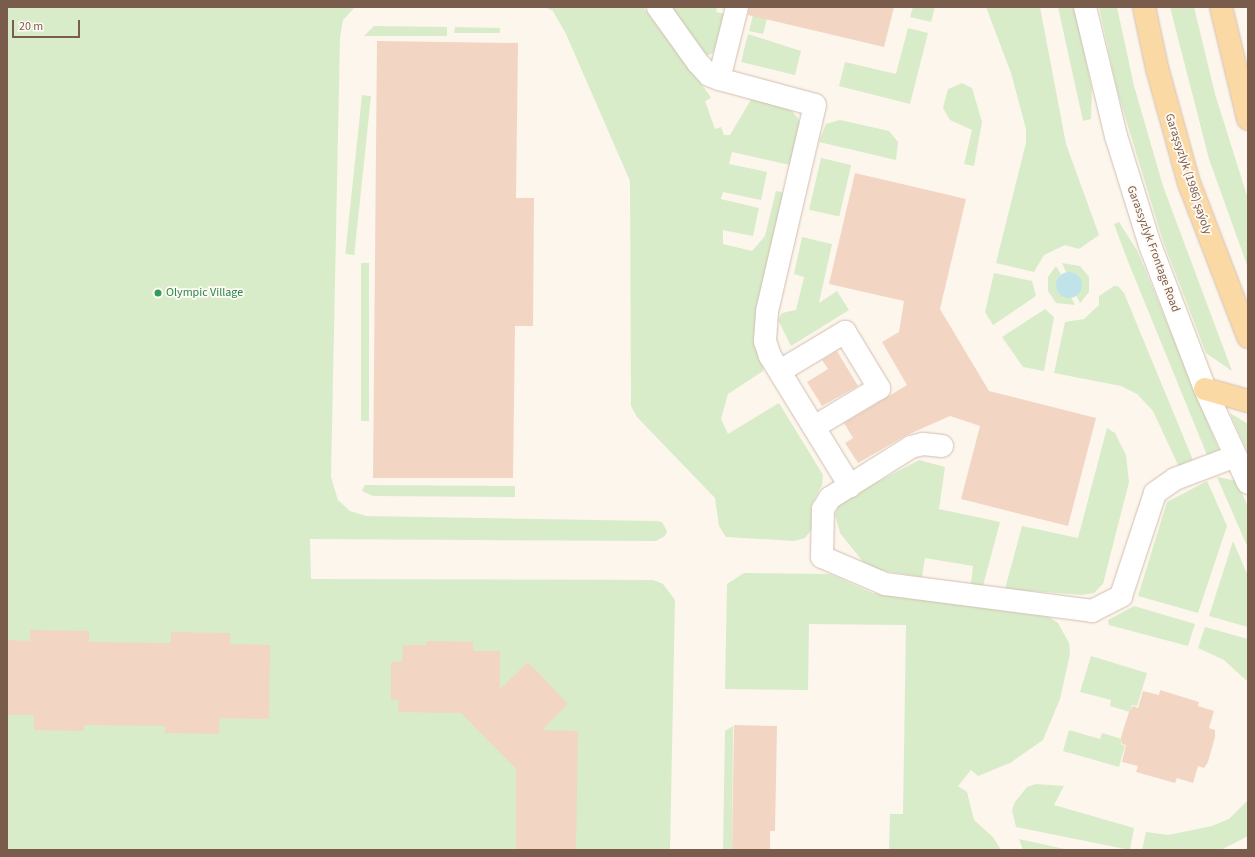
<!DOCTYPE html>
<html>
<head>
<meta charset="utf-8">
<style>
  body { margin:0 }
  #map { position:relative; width:1255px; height:857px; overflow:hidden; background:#fdf6ec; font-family:"Source Sans 3",sans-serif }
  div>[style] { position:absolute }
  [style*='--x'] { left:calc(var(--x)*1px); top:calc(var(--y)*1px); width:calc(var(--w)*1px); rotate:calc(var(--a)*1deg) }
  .green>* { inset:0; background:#d8ecc9; transform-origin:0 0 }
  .water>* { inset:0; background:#bfe3e8 }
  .round { border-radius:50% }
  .building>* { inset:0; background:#f3d5c3 }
  .roads { filter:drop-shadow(0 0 1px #d1beb0) drop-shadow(0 0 1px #d1beb0) }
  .street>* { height:22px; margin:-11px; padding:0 11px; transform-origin:11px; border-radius:11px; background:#fff }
  .primary>* { height:22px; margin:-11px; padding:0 11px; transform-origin:11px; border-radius:11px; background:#fbd9a5 }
  .dots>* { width:11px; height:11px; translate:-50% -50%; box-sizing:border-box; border:2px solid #fffaf3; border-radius:50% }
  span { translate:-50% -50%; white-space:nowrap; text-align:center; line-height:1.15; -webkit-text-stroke:3.5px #fffaf3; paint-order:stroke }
  .street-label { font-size:12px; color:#7a5c4d }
  .leisure-label { font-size:12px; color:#27864d }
  .left { translate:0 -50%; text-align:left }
  .frame { position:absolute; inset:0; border:8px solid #7a5c4d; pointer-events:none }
  .scale { position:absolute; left:12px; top:20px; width:68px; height:18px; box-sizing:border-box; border:2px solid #7a5c4d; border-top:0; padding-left:5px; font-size:12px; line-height:14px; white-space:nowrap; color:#7a5c4d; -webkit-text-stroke:3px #fffaf3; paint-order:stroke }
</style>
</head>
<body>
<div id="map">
  <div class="green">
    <i style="clip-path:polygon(7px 7px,355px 7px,343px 20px,340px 37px,331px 477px,338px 500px,350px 511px,366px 516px,656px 521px,662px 522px,667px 531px,665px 536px,656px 541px,310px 539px,311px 579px,653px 580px,663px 584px,675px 600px,670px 850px,7px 850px)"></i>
    <i style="clip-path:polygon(545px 7px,643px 7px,708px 93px,711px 98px,705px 101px,715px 129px,721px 127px,724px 135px,730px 135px,752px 98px,789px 108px,798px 118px,801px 128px,794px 166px,732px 152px,729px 164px,767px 172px,761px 200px,723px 192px,721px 199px,759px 208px,753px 236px,723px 230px,723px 244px,752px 251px,765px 236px,776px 191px,787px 193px,763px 371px,728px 394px,721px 419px,728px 434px,779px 403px,823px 475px,822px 485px,811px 506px,812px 529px,805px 538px,794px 541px,726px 537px,719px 526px,715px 498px,637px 417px,631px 406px,630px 181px,566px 34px,553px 11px)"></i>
    <i style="clip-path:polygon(669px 7px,717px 7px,716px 12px,725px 14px,713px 53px,706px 56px)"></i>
    <i style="clip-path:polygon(755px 7px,770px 7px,763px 34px,749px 31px)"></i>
    <i style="clip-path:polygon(913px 7px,935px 7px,931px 22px,910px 17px)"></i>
    <i style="clip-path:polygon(986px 7px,1040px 7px,1066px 144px,1099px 235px,1079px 249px,1065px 245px,1044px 255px,1034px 272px,996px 263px,1026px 143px,1026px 129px,1011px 73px)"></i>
    <i style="clip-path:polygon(1058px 7px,1074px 7px,1092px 89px,1091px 119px,1083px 121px)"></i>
    <i style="clip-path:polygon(1099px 7px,1117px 7px,1134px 86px,1163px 186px,1232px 371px,1206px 353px,1163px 241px,1117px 90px)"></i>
    <i style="clip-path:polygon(1170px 7px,1194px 7px,1215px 94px,1248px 199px,1248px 268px,1209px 159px)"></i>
    <i style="clip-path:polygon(374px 26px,447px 27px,447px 36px,364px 36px)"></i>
    <i style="clip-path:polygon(455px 27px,500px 28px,500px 33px,454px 33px)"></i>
    <i style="clip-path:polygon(908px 28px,928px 33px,910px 104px,839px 86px,845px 62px,896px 74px)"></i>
    <i style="clip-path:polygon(748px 34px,801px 51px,795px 75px,741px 62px)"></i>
    <i style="clip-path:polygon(962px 83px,972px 88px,982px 122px,974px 166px,964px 164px,972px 130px,950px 120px,943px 108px,948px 89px)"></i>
    <i style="left:362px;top:95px;width:9px;height:160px;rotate:6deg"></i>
    <i style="clip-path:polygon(840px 120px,889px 131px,898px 142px,896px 160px,819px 142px,826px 124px)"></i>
    <i style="left:821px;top:158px;width:31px;height:53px;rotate:13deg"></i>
    <i style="clip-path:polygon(1119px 222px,1138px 252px,1219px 450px,1207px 455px,1127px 259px,1114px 224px)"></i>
    <i style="clip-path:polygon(802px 237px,832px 244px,819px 303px,837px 291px,849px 310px,791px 346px,778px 320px,782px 313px,796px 310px,804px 277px,794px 274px)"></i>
    <i style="left:361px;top:263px;width:8px;height:158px"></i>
    <i style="clip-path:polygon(1062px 263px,1080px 266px,1089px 277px,1089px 292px,1080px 303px,1076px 295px,1081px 288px,1079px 278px,1066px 272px)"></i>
    <i style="clip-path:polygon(1056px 266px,1061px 274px,1058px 278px,1060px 294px,1071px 297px,1075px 305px,1056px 303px,1048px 291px,1048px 277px)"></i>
    <i style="clip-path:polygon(994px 273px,1032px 281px,1036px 296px,993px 325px,985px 312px)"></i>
    <i style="clip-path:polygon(1114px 286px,1118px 286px,1124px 293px,1193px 460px,1179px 467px,1153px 411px,1137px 394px,1121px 386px,1054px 373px,1065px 322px,1084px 319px,1099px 305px,1099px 296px)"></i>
    <i style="clip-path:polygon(1045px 309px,1054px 317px,1044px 371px,1023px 367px,1002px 337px)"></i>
    <i style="clip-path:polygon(1230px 413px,1248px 424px,1248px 453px)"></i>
    <i style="clip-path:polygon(1107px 428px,1115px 433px,1126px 455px,1129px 482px,1103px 584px,1094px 593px,1082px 595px,1005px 589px,1022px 526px,1078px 538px)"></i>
    <i style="clip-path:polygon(919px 460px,945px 467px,939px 509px,1000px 522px,983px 586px,971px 584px,973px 566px,925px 558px,922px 577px,868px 568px,840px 533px,835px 515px,840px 502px)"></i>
    <i style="clip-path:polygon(1217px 477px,1237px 481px,1248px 507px,1248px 548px)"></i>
    <i style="clip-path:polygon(1207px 481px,1227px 526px,1198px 613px,1138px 596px,1167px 502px)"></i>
    <i style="clip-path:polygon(365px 485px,515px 486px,515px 497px,373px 496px,362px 491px)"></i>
    <i style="clip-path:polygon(1233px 541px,1248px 576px,1248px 627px,1209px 616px)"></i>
    <i style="clip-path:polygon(744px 573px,830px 574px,872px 593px,1049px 617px,1058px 623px,1069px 643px,1070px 654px,1060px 699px,1043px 740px,1010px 763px,978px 776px,971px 770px,958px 786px,967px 792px,974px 820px,993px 837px,1001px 850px,889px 850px,890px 814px,903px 814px,906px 625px,809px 624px,808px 690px,725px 689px,727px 584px)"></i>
    <i style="clip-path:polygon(1134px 606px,1195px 624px,1188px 646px,1109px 625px,1108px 620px)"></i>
    <i style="clip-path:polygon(1205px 627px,1248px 639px,1248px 682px,1224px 660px,1198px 648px)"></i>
    <i style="clip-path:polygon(1091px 656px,1147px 673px,1137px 706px,1132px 705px,1130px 712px,1110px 706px,1111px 700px,1080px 692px)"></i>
    <i style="clip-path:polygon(733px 726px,732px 850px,723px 850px,725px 731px)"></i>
    <i style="clip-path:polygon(1069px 730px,1100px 739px,1102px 733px,1122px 739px,1121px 744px,1125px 746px,1119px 767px,1063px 751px)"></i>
    <i style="clip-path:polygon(1036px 784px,1064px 786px,1054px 805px,1134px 828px,1130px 850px,1016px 827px,1012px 810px,1015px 802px,1027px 787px)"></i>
    <i style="clip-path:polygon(1248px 800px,1248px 836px,1221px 850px,1142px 850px,1146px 832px,1168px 835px,1212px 826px,1229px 819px)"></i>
    <i style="clip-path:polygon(1019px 839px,1069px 850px,1023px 850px)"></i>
  </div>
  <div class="water">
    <i class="round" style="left:1056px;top:272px;width:26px;height:26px"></i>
  </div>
  <div class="building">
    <i style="clip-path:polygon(749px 7px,894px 7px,884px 47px,748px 15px)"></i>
    <i style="clip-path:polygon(377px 41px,518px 43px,516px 198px,534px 198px,533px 326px,515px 326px,513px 478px,373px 478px)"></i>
    <i style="clip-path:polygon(855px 173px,966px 199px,940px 309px,989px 391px,1096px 418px,1068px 526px,961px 499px,980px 426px,950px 416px,905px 436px,858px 463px,845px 443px,853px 438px,844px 423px,907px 385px,882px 342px,899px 332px,904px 301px,829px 284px)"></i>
    <i style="clip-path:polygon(837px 351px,858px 386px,822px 406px,807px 382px,828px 369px,822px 360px)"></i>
    <i style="clip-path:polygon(30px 630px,89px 631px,89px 642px,171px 643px,171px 632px,230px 633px,230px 644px,270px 645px,269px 719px,220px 718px,219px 734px,165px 733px,165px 726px,84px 725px,84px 731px,34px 730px,34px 715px,7px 715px,7px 640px,30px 641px)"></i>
    <i style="clip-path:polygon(426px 641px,473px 642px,473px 651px,500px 651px,500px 689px,528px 662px,568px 704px,542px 730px,578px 731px,576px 850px,516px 850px,516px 769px,461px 713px,398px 712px,399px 700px,391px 700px,391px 662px,402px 662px,403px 645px,426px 645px)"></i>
    <i style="clip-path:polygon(1160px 690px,1199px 702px,1198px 706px,1214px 711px,1209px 728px,1215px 730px,1215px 737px,1208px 762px,1204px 768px,1198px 766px,1193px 783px,1177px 778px,1175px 783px,1136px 772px,1138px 766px,1122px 762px,1126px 745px,1122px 744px,1121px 737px,1129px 712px,1133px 706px,1138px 708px,1143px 691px,1159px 695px)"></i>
    <i style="clip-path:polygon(734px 725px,777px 726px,775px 831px,770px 831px,770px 850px,732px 850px)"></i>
  </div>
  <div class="roads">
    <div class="street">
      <i style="--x:658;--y:7;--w:69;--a:54.5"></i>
      <i style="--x:698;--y:63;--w:16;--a:47"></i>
      <i style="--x:709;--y:75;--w:11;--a:22"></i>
      <i style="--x:737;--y:7;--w:74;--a:104"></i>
      <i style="--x:719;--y:79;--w:99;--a:15.2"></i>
      <i style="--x:815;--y:105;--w:212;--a:103.1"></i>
      <i style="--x:767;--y:312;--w:29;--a:94"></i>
      <i style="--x:765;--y:341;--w:16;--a:72"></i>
      <i style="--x:770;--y:356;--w:153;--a:58.4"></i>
      <i style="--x:1085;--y:7;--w:133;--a:76.5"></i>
      <i style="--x:1116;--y:136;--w:114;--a:72.7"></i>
      <i style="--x:1150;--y:245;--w:154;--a:69.1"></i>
      <i style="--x:1205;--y:389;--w:103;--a:65.4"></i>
      <i style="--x:780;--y:371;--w:76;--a:-31"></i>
      <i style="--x:845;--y:332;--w:66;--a:58.7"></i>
      <i style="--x:879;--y:388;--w:76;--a:149"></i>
      <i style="--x:942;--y:446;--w:19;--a:-174"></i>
      <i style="--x:923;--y:444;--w:12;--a:166"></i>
      <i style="--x:911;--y:447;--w:96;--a:147.8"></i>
      <i style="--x:830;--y:498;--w:13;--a:122"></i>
      <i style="--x:823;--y:509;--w:48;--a:91.2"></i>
      <i style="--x:822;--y:557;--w:69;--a:23.2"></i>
      <i style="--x:885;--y:584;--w:209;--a:7.4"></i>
      <i style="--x:1092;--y:611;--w:33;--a:-27"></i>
      <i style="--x:1121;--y:596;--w:108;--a:-71.7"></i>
      <i style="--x:1155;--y:493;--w:24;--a:-35"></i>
      <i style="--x:1175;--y:479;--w:65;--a:-20.7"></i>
    </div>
    <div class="primary">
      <i style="--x:1144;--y:7;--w:62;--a:78"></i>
      <i style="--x:1157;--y:68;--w:119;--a:74.5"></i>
      <i style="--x:1189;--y:183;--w:165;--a:69"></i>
      <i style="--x:1221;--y:7;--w:115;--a:76.4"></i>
      <i style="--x:1205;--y:389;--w:45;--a:15.6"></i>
    </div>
  </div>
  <div class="dots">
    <i style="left:158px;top:293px;background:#2e9e5b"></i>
  </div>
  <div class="street-label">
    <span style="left:1188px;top:174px;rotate:72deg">Garaşsyzlyk (1986) şaýoly</span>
    <span style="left:1153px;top:249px;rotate:70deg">Garassyzlyk Frontage Road</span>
  </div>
  <div class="leisure-label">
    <span class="left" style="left:166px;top:293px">Olympic Village</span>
  </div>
  <div class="frame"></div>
  <div class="scale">20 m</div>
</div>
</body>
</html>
